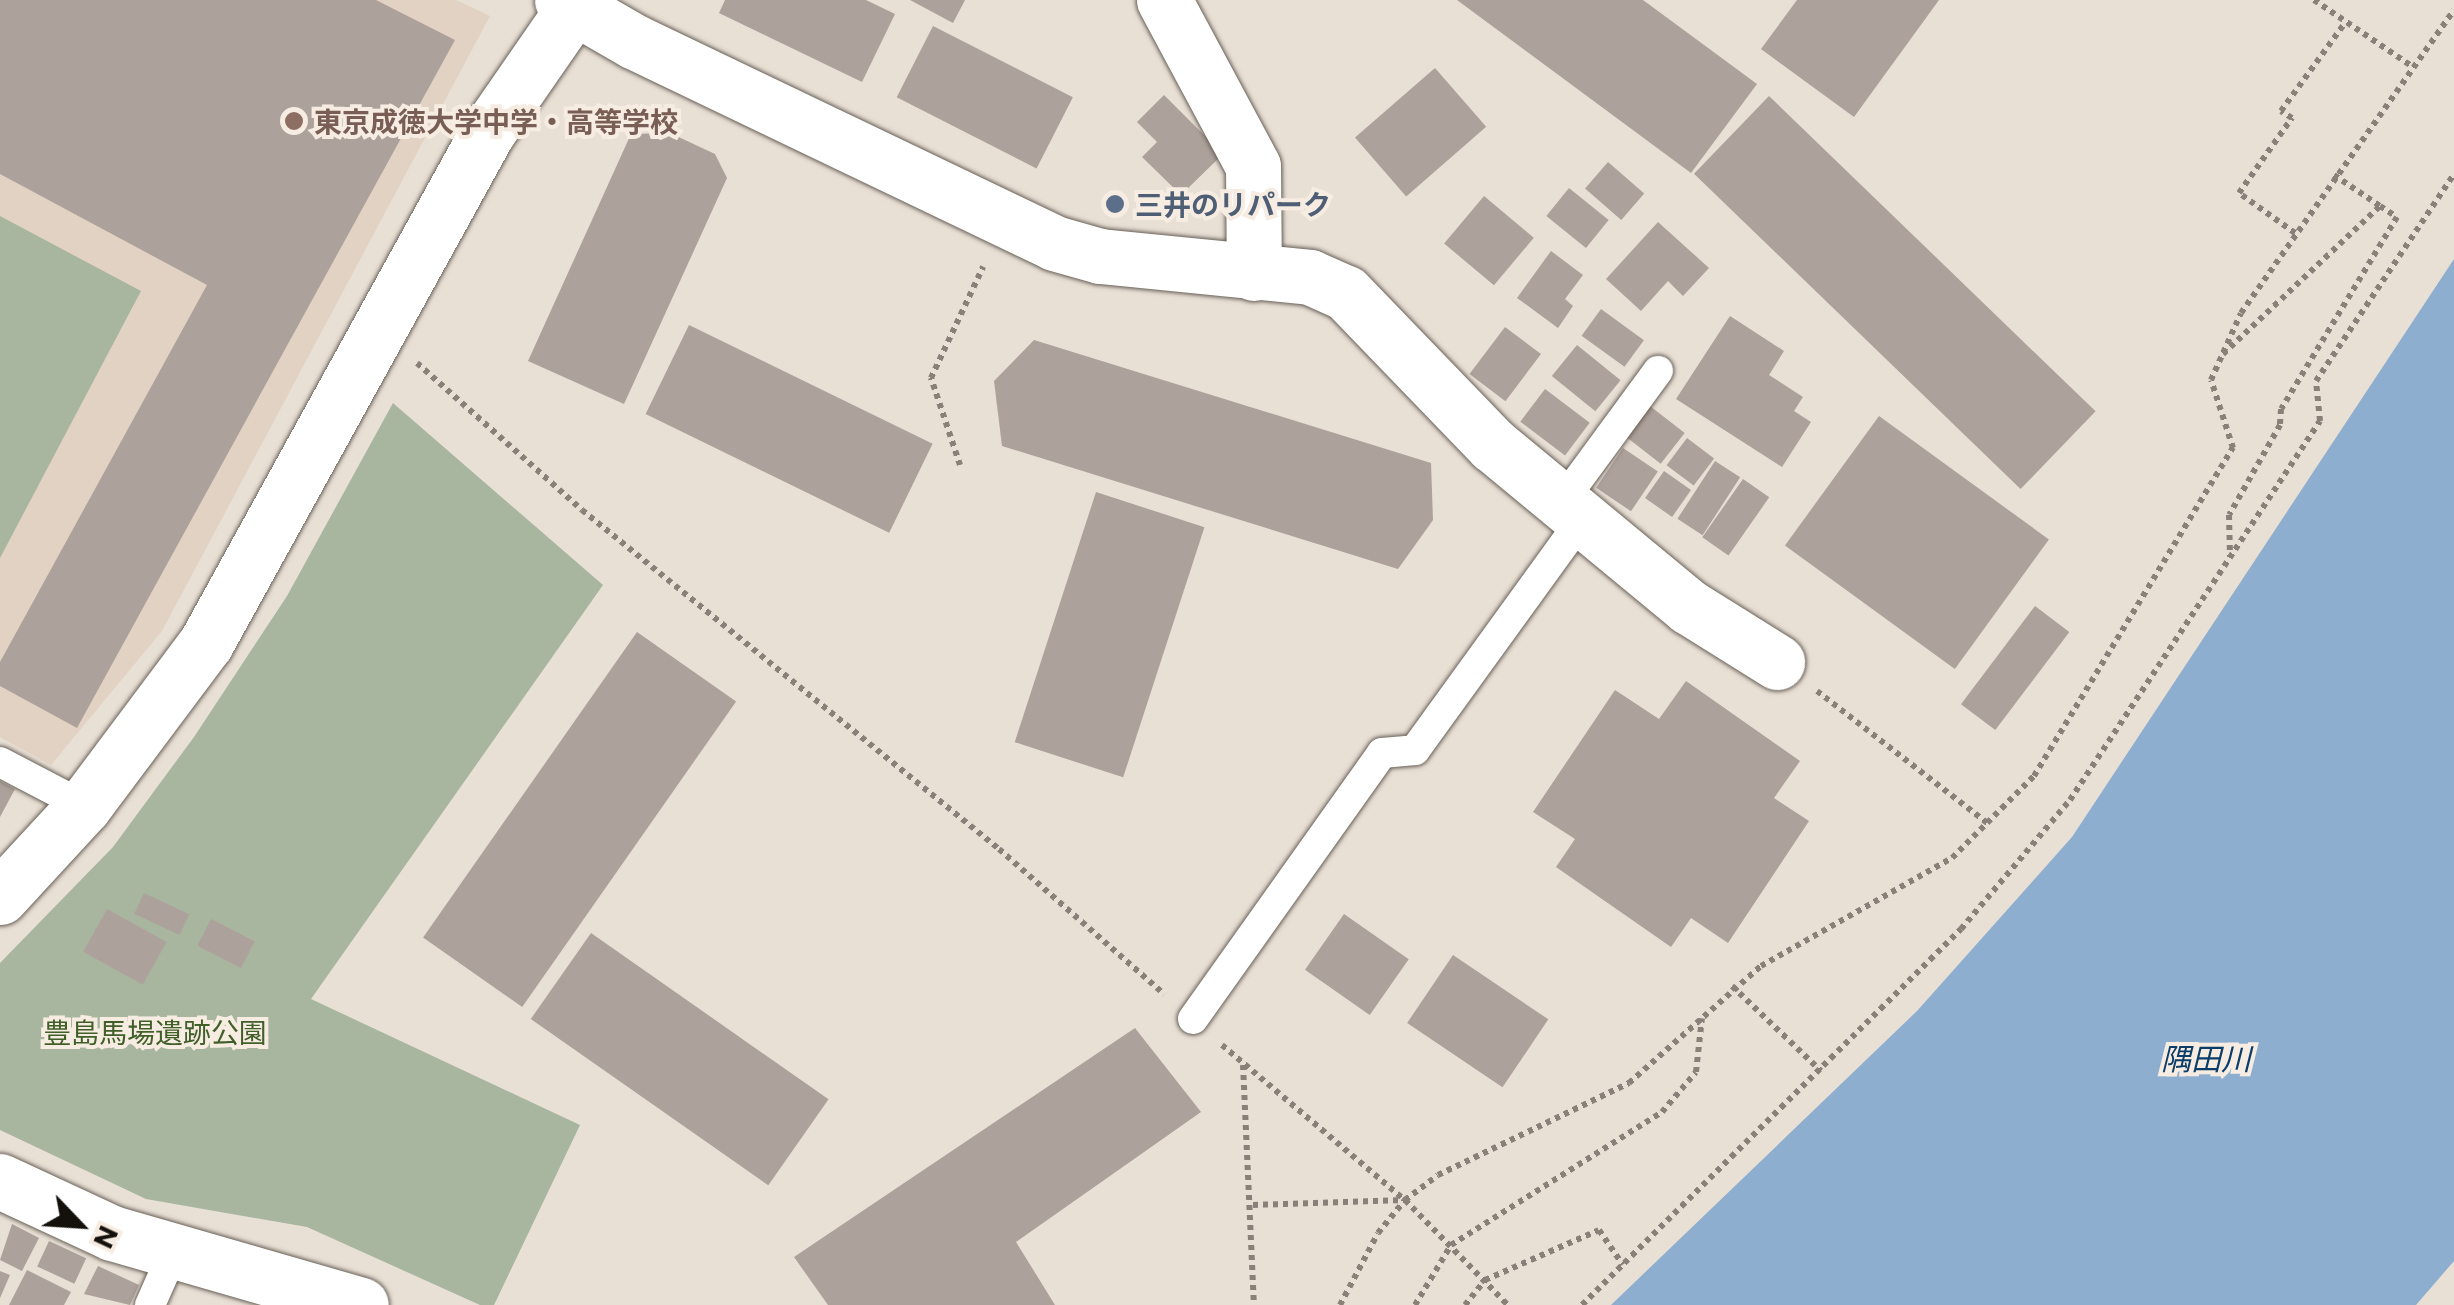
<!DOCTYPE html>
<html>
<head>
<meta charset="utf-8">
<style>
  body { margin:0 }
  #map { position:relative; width:2454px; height:1305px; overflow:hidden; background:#e8dfd5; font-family:Commissioner,"Noto Sans JP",sans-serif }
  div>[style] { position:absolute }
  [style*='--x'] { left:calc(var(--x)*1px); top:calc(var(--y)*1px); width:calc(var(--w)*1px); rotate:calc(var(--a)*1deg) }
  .built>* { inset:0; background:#e2d2c3 }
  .green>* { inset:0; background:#a8b69f }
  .water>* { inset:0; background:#8eaecf }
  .building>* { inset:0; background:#ada19b; transform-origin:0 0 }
  .path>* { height:6px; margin-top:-3px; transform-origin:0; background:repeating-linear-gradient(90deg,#878179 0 5px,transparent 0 10px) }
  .roads { filter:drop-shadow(0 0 2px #686057) drop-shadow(0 0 2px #686057) }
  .lane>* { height:30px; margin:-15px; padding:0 15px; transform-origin:15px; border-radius:15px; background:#fff }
  .street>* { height:55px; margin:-27.5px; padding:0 27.5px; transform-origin:27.5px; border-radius:27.5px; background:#fff }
  .secondary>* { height:55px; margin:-27.5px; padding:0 27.5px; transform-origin:27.5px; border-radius:27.5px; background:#fff }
  .dots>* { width:28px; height:28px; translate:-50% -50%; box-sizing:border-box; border:5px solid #f6ece2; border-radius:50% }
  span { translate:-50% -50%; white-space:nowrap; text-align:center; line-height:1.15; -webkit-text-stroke:8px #f6ece2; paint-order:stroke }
  .education-label { font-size:28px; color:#785e54; font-weight:700 }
  .left { translate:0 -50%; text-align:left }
  .service-label { font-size:28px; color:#4e5e75; font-weight:700 }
  .park-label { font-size:28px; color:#415f28 }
  .water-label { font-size:30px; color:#0c3d68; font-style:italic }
  .north { position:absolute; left:30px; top:1175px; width:100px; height:100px; -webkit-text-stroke:8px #f6ece2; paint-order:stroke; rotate:115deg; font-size:28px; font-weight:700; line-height:40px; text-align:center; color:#14110d }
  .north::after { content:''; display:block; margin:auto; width:35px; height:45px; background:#14110d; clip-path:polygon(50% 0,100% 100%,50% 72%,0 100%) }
</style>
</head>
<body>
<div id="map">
  <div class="built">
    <i style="clip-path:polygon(0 0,456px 0,490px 16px,162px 631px,51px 765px,0 737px)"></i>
  </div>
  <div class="green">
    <i style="clip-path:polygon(0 216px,141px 291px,0 558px)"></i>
    <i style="clip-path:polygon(393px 403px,603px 585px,311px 999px,580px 1125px,494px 1305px,480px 1305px,307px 1227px,146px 1199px,0 1130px,0 963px,113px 847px,194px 737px,287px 596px)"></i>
  </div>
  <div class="water">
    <i style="clip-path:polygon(2454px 259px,2454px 1261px,2416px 1305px,1611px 1305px,1917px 1011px,2072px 837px)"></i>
  </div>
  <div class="building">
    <i style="clip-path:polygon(0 0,376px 0,455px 40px,77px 728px,0 686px,0 662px,207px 285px,0 174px)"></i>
    <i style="clip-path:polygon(725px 0,866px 0,895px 14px,862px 82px,719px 13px)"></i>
    <i style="clip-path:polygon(910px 0,965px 0,953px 23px)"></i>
    <i style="clip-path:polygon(1457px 0,1643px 0,1757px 84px,1691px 173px)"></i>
    <i style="clip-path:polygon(1797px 0,1939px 0,1854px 117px,1761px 49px)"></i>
    <i style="left:933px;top:26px;width:157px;height:80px;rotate:27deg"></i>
    <i style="left:1435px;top:68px;width:78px;height:106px;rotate:49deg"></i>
    <i style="clip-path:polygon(1164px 95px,1223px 154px,1181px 195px,1142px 157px,1157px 142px,1137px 122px)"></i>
    <i style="left:1769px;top:96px;width:454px;height:108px;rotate:44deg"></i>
    <i style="clip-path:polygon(670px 133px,715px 154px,727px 178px,624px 404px,528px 361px,631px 134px)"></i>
    <i style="left:1608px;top:162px;width:48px;height:35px;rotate:41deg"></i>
    <i style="left:1569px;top:188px;width:51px;height:36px;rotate:39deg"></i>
    <i style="left:1484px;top:196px;width:65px;height:62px;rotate:40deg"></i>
    <i style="clip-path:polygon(1658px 222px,1709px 268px,1683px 296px,1668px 281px,1641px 311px,1606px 279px)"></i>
    <i style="clip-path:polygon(1551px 251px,1583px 275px,1565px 299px,1573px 306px,1558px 328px,1517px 298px)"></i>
    <i style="left:1601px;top:309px;width:53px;height:33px;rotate:36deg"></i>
    <i style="clip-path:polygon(1730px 316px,1784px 351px,1769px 375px,1803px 397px,1794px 411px,1811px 422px,1782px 467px,1676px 399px)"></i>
    <i style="left:689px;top:325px;width:271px;height:99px;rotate:26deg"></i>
    <i style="left:1505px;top:327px;width:45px;height:59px;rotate:37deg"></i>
    <i style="clip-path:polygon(1034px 340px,1431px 463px,1433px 520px,1398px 569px,1002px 446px,994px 381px)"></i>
    <i style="left:1577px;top:345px;width:56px;height:40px;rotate:39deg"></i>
    <i style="left:1545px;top:389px;width:56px;height:41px;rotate:37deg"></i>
    <i style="left:1650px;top:406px;width:44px;height:39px;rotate:38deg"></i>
    <i style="left:1879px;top:416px;width:210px;height:160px;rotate:36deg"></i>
    <i style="left:1687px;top:438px;width:34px;height:34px;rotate:37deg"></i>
    <i style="left:1623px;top:448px;width:42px;height:48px;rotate:34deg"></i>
    <i style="left:1715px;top:461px;width:30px;height:69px;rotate:33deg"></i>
    <i style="left:1664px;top:471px;width:33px;height:33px;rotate:35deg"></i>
    <i style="left:1743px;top:479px;width:32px;height:71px;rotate:35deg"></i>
    <i style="left:1096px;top:492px;width:114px;height:263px;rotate:18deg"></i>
    <i style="left:2035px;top:606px;width:43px;height:123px;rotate:37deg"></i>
    <i style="left:637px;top:632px;width:121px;height:373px;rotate:35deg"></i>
    <i style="clip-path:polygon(1686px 681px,1800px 761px,1774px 798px,1809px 821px,1728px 943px,1691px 918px,1671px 947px,1556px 867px,1575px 839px,1533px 812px,1615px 690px,1659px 719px)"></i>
    <i style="clip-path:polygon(0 781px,15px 789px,0 817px)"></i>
    <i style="left:144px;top:893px;width:50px;height:23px;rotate:25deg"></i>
    <i style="left:107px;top:909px;width:68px;height:49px;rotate:29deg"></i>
    <i style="left:1344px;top:914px;width:79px;height:68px;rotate:35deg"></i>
    <i style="left:211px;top:919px;width:49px;height:30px;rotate:27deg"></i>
    <i style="left:591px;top:933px;width:290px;height:105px;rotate:35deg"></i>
    <i style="left:1453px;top:955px;width:115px;height:82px;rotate:34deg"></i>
    <i style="clip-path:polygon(1135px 1028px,1201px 1112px,1016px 1242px,1055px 1305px,828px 1305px,794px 1257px)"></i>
    <i style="clip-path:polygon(12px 1224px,39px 1238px,22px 1271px,0 1260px)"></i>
    <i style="left:49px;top:1241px;width:41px;height:28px;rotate:25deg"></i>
    <i style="clip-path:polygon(98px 1266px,139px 1285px,130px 1305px,84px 1294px)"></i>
    <i style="clip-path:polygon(27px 1270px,71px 1292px,64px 1305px,9px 1305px)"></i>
    <i style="clip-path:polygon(0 1271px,10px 1275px,0 1298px)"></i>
  </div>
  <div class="path">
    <i style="--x:2314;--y:0;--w:120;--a:34.1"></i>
    <i style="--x:2334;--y:175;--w:55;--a:34"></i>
    <i style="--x:2295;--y:233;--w:69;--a:-144.5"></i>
    <i style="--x:2239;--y:193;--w:92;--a:-54.8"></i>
    <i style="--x:2292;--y:118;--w:13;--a:-148"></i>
    <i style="--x:2281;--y:111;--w:109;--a:-54"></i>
    <i style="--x:2223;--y:354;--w:216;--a:-43.3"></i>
    <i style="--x:2380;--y:206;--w:20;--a:33"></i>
    <i style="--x:2397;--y:217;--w:224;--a:121.1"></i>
    <i style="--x:2281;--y:409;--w:16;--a:94"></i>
    <i style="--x:2280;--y:425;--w:103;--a:119.5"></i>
    <i style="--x:2229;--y:515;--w:42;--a:88.6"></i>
    <i style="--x:417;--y:363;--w:221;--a:41.7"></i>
    <i style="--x:582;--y:510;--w:537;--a:39.11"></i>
    <i style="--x:999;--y:849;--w:220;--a:41.3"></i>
    <i style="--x:960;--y:465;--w:92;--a:-108.4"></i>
    <i style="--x:931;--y:378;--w:123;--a:-64.9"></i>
    <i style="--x:1817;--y:691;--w:219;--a:37.8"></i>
    <i style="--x:1732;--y:986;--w:123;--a:43.7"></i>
    <i style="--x:1222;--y:1045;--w:240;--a:40.3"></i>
    <i style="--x:1405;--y:1200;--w:147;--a:45.6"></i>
    <i style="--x:1243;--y:1065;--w:240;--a:87.4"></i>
    <i style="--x:1253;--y:1205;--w:151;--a:-1.9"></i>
    <i style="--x:1340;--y:1305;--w:81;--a:-62.2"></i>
    <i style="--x:1378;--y:1233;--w:43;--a:-50.7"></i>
    <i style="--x:1405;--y:1200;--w:41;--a:-37.1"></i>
    <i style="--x:1438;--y:1175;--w:212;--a:-25.7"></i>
    <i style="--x:1629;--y:1083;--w:176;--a:-41.6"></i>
    <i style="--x:1761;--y:966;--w:219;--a:-29.5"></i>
    <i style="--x:1952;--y:858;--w:116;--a:-45"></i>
    <i style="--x:2034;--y:776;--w:384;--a:-58.8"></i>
    <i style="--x:2233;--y:448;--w:71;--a:-107.9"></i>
    <i style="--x:2211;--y:380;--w:73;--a:-65.9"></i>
    <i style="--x:2241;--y:313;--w:370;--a:-54.9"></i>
    <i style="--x:1415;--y:1305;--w:70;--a:-59"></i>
    <i style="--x:1451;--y:1245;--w:249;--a:-32.2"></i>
    <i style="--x:1662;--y:1112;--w:52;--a:-49.6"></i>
    <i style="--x:1696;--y:1072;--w:54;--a:-83.7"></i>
    <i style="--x:1465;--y:1305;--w:32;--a:-51"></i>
    <i style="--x:1485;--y:1280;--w:124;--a:-23.7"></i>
    <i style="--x:1599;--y:1230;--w:42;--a:55.6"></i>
    <i style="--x:1582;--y:1305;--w:534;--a:-44.77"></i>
    <i style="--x:1961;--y:929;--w:169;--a:-49.8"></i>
    <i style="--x:2070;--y:800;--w:454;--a:-56.6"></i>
    <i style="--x:2320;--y:421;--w:40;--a:-95.7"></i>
    <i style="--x:2316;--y:381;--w:249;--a:-56.3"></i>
  </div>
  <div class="roads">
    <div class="lane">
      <i style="--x:1561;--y:503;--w:164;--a:-53.7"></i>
      <i style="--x:0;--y:762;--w:95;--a:27.6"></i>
      <i style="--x:1193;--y:1019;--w:326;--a:-54.6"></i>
      <i style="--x:1382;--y:753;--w:33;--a:-5"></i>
      <i style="--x:1415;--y:750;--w:285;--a:-54.1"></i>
      <i style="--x:150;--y:1305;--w:57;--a:-66.1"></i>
    </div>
    <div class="street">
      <i style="--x:562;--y:0;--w:82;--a:30"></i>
      <i style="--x:633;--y:41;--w:467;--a:25.6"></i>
      <i style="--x:1054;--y:243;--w:48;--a:15.8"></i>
      <i style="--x:1100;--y:256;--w:211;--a:5.7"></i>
      <i style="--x:1310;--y:277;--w:39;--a:24"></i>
      <i style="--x:1346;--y:293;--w:211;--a:46"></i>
      <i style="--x:1493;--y:445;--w:254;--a:39.6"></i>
      <i style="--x:1689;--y:607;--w:104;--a:32"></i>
      <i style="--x:1164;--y:0;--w:188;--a:61.8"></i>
      <i style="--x:1253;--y:166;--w:107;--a:89.5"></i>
      <i style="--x:0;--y:1181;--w:123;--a:24.9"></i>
      <i style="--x:112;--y:1233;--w:259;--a:16.1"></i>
    </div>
    <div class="secondary">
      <i style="--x:0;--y:897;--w:124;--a:-47.3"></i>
      <i style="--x:84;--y:806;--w:204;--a:-53.2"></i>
      <i style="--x:206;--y:643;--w:582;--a:-61.15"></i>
      <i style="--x:487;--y:133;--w:162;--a:-55.3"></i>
    </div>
  </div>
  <div class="dots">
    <i style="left:294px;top:121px;background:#8d6e63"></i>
    <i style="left:1115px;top:204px;background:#5c6f8a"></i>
  </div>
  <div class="education-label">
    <span class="left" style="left:314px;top:121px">東京成徳大学中学・高等学校</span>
  </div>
  <div class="service-label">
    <span class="left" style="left:1135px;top:204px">三井のリパーク</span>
  </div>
  <div class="park-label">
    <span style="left:155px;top:1032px">豊島馬場遺跡公園</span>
  </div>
  <div class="water-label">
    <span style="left:2206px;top:1058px">隅田川</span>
  </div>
  <div class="north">N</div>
</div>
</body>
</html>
